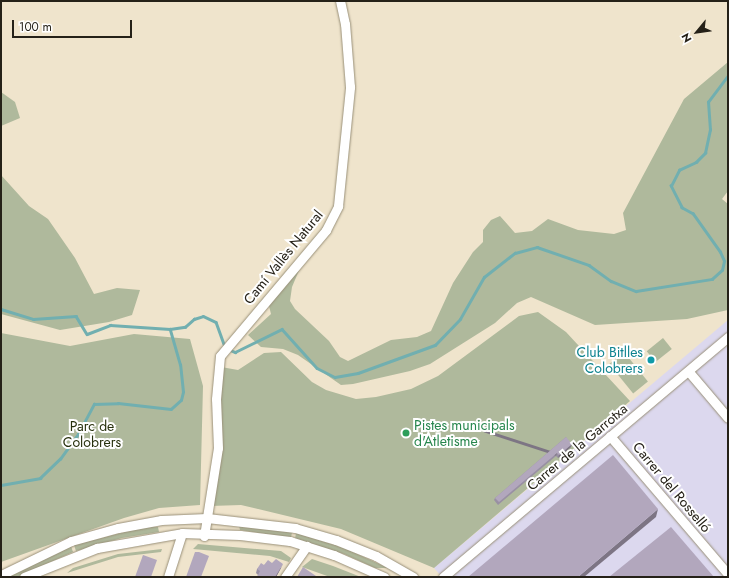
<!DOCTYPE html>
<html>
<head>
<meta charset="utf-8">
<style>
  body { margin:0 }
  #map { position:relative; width:729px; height:578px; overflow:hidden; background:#efe4cc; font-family:Jost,sans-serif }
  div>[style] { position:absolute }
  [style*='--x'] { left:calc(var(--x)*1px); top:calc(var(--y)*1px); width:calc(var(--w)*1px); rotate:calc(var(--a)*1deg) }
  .industrial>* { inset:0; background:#dcd8ee }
  .green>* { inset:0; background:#afb99c; transform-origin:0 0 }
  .stream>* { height:2.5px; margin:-1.25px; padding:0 1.25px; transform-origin:1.25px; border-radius:1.25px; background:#71afb0 }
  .roads { filter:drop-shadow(0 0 1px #999079) drop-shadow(0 0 1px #999079) }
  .minor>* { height:9px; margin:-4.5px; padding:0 4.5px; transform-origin:4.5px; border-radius:4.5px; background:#fff }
  .wall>* { inset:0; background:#9990a3 }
  .shaded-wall>* { inset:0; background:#7d7584; transform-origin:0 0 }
  .building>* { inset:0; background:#b2a7bd }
  .dots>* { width:11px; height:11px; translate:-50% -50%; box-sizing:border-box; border:2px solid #fff; border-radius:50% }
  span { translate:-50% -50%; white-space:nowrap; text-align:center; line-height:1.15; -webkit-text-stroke:4px #fff; paint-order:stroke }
  .street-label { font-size:14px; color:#252118 }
  .culture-label { font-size:14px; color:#0d838f }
  .right { translate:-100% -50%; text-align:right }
  .leisure-label { font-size:14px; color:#27864d }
  .left { translate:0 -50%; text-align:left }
  .park-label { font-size:14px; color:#27300c }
  .frame { position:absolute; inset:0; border:2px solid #252118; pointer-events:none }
  .north { position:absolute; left:677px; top:12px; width:40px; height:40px; -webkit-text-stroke:3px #fff; paint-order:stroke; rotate:241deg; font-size:11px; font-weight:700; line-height:16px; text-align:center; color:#252118 }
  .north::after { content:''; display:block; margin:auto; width:14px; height:18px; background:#252118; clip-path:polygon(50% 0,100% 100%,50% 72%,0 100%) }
  .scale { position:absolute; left:12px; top:20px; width:120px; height:18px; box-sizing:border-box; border:2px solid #252118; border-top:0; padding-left:5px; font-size:12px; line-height:14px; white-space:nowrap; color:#252118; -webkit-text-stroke:3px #fff; paint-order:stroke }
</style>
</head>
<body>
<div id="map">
  <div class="industrial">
    <i style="clip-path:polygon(728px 320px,728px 577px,442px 577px,434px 568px)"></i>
  </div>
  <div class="green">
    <i style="clip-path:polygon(728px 62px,728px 191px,722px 199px,728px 204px,728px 310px,687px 319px,595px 325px,531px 297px,517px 303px,495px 323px,430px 364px,410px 371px,353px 384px,341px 385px,298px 355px,283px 349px,261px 347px,248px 335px,271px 314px,269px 306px,273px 296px,300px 268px,292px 287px,290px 301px,295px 309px,329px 341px,340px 357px,348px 361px,391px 340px,417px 337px,431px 331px,453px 283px,473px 252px,483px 242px,483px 230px,491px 220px,500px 216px,515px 233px,532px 231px,548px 219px,578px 230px,614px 234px,626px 230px,623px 213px,684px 99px)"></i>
    <i style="clip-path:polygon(1px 92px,15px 102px,20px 118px,1px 126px)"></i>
    <i style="clip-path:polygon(1px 175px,29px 206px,48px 219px,75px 258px,94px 294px,117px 288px,140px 290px,132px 315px,109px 322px,60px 330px,1px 314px)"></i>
    <i style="clip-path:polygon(538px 312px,566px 332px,630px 401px,434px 568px,341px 529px,241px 505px,210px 506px,219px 465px,221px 367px,238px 370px,264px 353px,281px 352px,312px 382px,326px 390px,356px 399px,376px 397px,411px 389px,438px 376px,519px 316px)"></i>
    <i style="clip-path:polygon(1px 333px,70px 346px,134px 334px,190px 339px,203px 386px,200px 505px,159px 508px,124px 518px,1px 562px)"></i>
    <i style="left:663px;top:338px;width:14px;height:21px;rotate:51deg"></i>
    <i style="left:624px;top:352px;width:38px;height:19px;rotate:51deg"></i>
    <i style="clip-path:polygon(245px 525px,292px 532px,291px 538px,240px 530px,239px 526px)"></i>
    <i style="clip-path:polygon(144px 527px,158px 527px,159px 532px,122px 538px,76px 551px,74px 545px)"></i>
    <i style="clip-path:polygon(296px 533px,344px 548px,388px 568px,375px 568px,344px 554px,295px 539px)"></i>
    <i style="clip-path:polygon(198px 544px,281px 551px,291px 558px,289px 562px,270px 556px,193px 549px)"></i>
    <i style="clip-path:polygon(71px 546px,73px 552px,17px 577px,6px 577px)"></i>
    <i style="clip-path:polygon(162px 549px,161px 552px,118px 557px,67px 573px,73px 568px,118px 554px)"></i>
    <i style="clip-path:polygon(312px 559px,333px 566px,361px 577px,330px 577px,302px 567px)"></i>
  </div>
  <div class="stream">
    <i style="--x:1;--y:309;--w:34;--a:17"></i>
    <i style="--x:33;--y:319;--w:43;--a:-4"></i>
    <i style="--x:76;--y:316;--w:21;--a:59"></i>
    <i style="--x:87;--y:334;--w:25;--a:-21"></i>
    <i style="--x:110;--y:325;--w:60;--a:3.8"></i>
    <i style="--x:170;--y:329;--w:15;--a:-8"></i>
    <i style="--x:185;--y:327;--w:12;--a:-42"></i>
    <i style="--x:194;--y:319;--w:9;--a:-18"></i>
    <i style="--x:203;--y:316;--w:14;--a:25"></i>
    <i style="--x:216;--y:322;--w:23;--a:70"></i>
    <i style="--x:228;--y:349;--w:8;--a:23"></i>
    <i style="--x:235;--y:352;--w:52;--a:-26.1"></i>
    <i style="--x:282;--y:329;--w:52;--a:48.1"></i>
    <i style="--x:317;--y:368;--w:20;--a:27"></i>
    <i style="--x:335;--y:377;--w:23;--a:-10"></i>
    <i style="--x:358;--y:373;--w:82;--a:-20"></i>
    <i style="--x:435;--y:345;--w:36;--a:-46"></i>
    <i style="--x:460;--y:319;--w:48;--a:-60.3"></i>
    <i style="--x:484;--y:277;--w:39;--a:-38"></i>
    <i style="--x:515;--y:253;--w:23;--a:-15"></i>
    <i style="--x:537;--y:247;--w:55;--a:19.1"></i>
    <i style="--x:589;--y:265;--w:27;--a:36"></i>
    <i style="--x:611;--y:281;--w:27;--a:22"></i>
    <i style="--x:636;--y:291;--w:77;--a:-9"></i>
    <i style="--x:712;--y:279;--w:13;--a:-42"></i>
    <i style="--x:722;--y:270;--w:9;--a:-77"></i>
    <i style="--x:724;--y:261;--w:10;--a:-114"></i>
    <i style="--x:720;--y:252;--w:47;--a:-125.4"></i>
    <i style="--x:693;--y:214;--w:13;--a:-151"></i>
    <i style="--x:682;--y:208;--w:25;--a:-117"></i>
    <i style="--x:671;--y:186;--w:18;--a:-63"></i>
    <i style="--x:679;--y:170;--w:19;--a:-25"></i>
    <i style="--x:696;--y:162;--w:13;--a:-45"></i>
    <i style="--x:705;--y:153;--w:24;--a:-78"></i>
    <i style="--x:710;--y:130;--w:28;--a:-94"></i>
    <i style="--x:708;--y:102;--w:34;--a:-53"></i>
    <i style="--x:1;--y:485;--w:40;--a:-10"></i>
    <i style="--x:40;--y:478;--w:28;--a:-44"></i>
    <i style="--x:60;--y:459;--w:31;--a:-54"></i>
    <i style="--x:78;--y:434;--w:34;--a:-62"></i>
    <i style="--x:94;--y:404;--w:24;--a:-2"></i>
    <i style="--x:118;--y:403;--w:53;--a:6.5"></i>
    <i style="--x:171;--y:409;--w:13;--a:-42"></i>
    <i style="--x:181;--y:400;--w:8;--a:-76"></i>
    <i style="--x:183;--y:392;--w:27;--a:-96"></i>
    <i style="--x:180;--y:365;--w:37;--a:-106"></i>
  </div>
  <div class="roads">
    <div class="minor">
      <i style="--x:689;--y:372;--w:60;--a:49.7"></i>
      <i style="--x:610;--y:436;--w:182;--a:49.5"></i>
      <i style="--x:204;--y:536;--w:89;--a:-81"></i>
      <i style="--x:218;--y:448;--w:49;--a:-92.3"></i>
      <i style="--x:216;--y:399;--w:43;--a:-84.7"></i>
      <i style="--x:220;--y:356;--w:165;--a:-49.9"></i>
      <i style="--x:326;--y:230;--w:27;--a:-63"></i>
      <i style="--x:338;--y:206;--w:120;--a:-84.2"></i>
      <i style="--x:350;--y:87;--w:63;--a:-94.5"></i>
      <i style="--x:345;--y:24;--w:24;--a:-102"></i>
      <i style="--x:1;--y:575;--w:78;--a:-25.9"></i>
      <i style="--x:71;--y:541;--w:49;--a:-15.5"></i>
      <i style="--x:118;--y:528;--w:44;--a:-10.5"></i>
      <i style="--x:161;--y:520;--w:46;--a:-2.5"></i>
      <i style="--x:207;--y:518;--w:89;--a:6.5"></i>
      <i style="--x:295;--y:528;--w:43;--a:16.3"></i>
      <i style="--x:336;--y:540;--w:43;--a:21.8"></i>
      <i style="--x:376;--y:556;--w:43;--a:29.6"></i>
      <i style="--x:24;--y:577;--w:79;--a:-21.7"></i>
      <i style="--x:97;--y:548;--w:86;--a:-10"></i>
      <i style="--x:182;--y:533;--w:58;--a:2"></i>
      <i style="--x:240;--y:535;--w:50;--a:6.8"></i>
      <i style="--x:290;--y:541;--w:46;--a:17.7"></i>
      <i style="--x:334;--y:555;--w:55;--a:23.7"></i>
      <i style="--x:168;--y:577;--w:46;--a:-72.3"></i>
      <i style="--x:285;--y:577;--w:38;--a:-55"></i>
      <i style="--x:443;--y:577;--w:373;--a:-40.1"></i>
    </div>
  </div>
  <div class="wall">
    <i style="clip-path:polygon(566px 437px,571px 447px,558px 458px,556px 456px,498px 505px,494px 500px,495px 498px)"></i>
    <i style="clip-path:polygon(272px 563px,281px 568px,276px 577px,257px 577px,258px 575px,256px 573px,257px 569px,264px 565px)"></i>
  </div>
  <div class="shaded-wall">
    <i style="clip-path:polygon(572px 444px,571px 447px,558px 458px,559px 455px)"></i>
    <i style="left:557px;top:453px;width:3px;height:76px;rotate:108deg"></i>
    <i style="clip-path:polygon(658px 509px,656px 517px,584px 577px,578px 577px)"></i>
    <i style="clip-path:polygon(283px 564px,281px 568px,276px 577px,275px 577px)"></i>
  </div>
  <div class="building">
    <i style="clip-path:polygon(566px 437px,572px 444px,559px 455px,557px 453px,499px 502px,495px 498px)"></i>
    <i style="clip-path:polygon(613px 455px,658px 509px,578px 577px,468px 577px)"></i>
    <i style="clip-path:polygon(671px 527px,714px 577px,609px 577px)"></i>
    <i style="clip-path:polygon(195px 552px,199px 552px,209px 556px,201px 577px,186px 577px)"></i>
    <i style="clip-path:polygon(143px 555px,157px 560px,151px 577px,135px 577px)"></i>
    <i style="clip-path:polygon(276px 559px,283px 564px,275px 577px,257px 577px,260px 571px,257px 569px,261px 563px,264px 565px,268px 560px,272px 563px)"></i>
    <i style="clip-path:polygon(303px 567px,316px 576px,315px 577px,297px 577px)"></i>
  </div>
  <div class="dots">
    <i style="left:651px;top:360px;background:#0f9aa8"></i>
    <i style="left:406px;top:433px;background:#2e9e5b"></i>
  </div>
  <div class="street-label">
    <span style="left:283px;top:257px;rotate:-51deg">Camí Vallès Natural</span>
    <span style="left:577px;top:447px;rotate:-40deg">Carrer de la Garrotxa</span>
    <span style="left:672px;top:487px;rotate:50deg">Carrer del Rosselló</span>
  </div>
  <div class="culture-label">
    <span class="right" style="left:643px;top:360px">Club Bitlles<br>Colobrers</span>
  </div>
  <div class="leisure-label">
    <span class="left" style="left:414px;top:433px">Pistes municipals<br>d'Atletisme</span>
  </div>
  <div class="park-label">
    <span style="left:92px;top:434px">Parc de<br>Colobrers</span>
  </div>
  <div class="frame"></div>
  <div class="north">N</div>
  <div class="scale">100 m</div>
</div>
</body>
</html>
